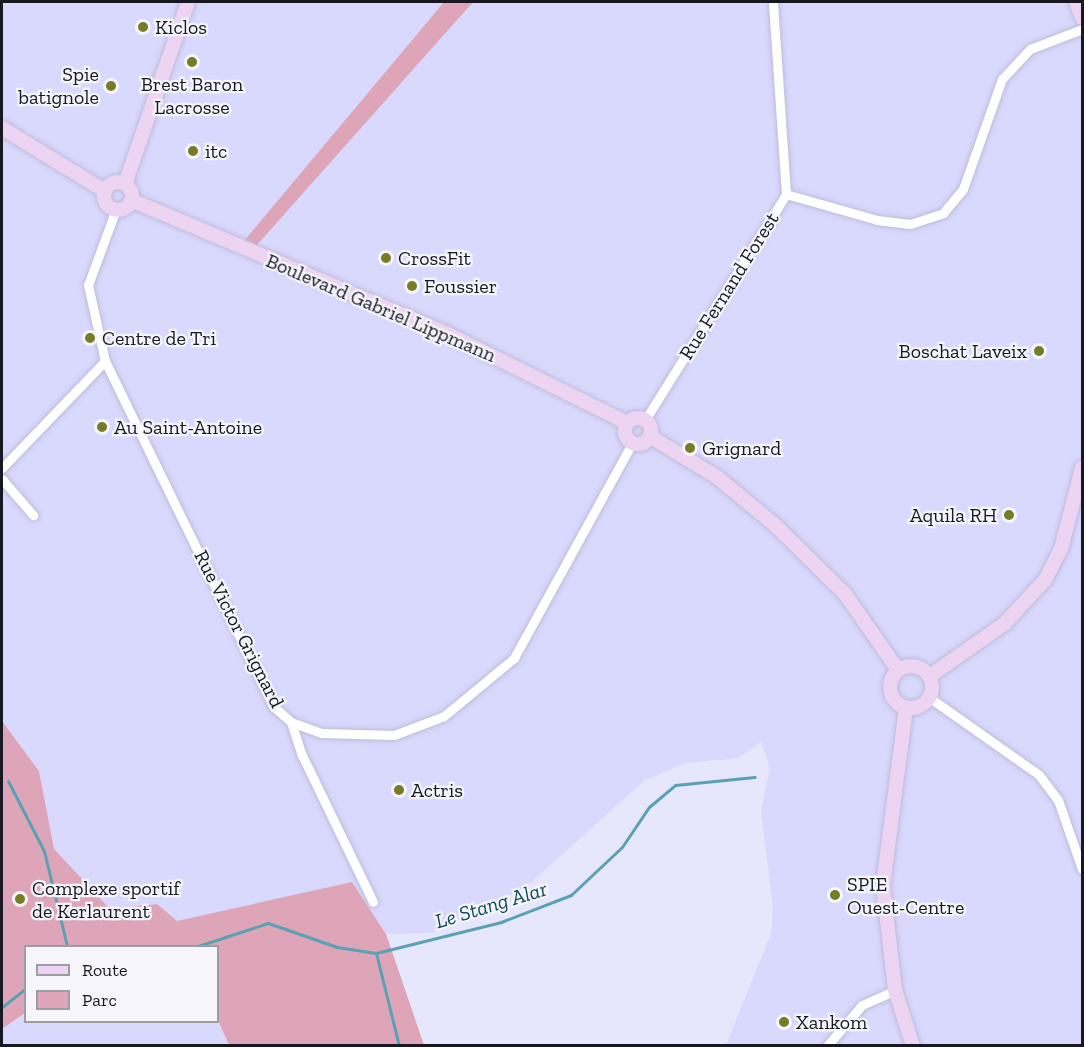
<!DOCTYPE html>
<html>
<head>
<meta charset="utf-8">
<style>
  body { margin:0 }
  #map { position:relative; width:1084px; height:1047px; overflow:hidden; background:#e6e6fd; font-family:"Zilla Slab",serif }
  div>[style] { position:absolute }
  [style*='--x'] { left:calc(var(--x)*1px); top:calc(var(--y)*1px); width:calc(var(--w)*1px); rotate:calc(var(--a)*1deg) }
  .built>* { inset:0; background:#d9d8fd }
  .green>* { inset:0; background:#dea5b9 }
  .stream>* { height:3px; margin:-1.5px; padding:0 1.5px; transform-origin:1.5px; border-radius:1.5px; background:#5ba1b4 }
  .roads { filter:drop-shadow(0 0 2px #bebdd9) drop-shadow(0 0 2px #bebdd9) }
  .street>* { height:9px; margin:-4.5px; padding:0 4.5px; transform-origin:4.5px; border-radius:4.5px; background:#fff }
  .secondary>* { height:14px; margin:-7px; padding:0 7px; transform-origin:7px; border-radius:7px; background:#edd4f2 }
  .secondary>.ring { margin:-7px; padding:0; box-sizing:content-box; background:none; border:14px solid #edd4f2; border-radius:50% }
  .dots>* { width:16px; height:16px; translate:-50% -50%; box-sizing:border-box; border:3px solid #f5f5fb; border-radius:50% }
  span { translate:-50% -50%; white-space:nowrap; text-align:center; line-height:1.15; -webkit-text-stroke:4.5px #f5f5fb; paint-order:stroke }
  .poi-label { font-size:20px; color:#181822 }
  .left { translate:0 -50%; text-align:left }
  .right { translate:-100% -50%; text-align:right }
  .street-label { font-size:20px; color:#181822 }
  .water-label { font-size:21px; color:#0d4c5b; font-style:italic }
  .frame { position:absolute; inset:0; border:3px solid #181822; pointer-events:none }
  .legend { position:absolute; left:24px; top:945px; width:195px; height:78px; box-sizing:border-box; background:#f5f5fb; border:2px solid #9d9da4; margin:0; padding:8px 10px; list-style:none; font-size:18px; color:#181822 }
  .legend li { display:flex; align-items:center; gap:12px; height:30px }
  .legend b { width:30px; border:2px solid #9d9da4 }
</style>
</head>
<body>
<div id="map">
  <div class="built">
    <i style="clip-path:polygon(2px 2px,1082px 2px,1082px 1045px,726px 1045px,771px 934px,773px 907px,761px 811px,770px 768px,761px 742px,738px 758px,685px 763px,644px 781px,525px 888px,432px 933px,386px 934px,352px 882px,177px 922px,157px 904px,110px 909px,53px 849px,39px 771px,2px 721px)"></i>
    <i style="clip-path:polygon(25px 1013px,26px 1022px,218px 1020px,229px 1045px,2px 1045px,2px 1029px)"></i>
  </div>
  <div class="green">
    <i style="clip-path:polygon(444px 2px,473px 2px,256px 246px,244px 241px)"></i>
    <i style="clip-path:polygon(2px 721px,39px 771px,54px 849px,110px 909px,157px 904px,177px 921px,352px 882px,386px 934px,424px 1045px,229px 1045px,218px 1020px,218px 946px,26px 946px,25px 1013px,2px 1029px)"></i>
  </div>
  <div class="stream">
    <i style="--x:8;--y:781;--w:79;--a:62.8"></i>
    <i style="--x:44;--y:851;--w:98;--a:76.4"></i>
    <i style="--x:198;--y:946;--w:74;--a:-18.2"></i>
    <i style="--x:268;--y:923;--w:73;--a:19.2"></i>
    <i style="--x:337;--y:947;--w:39;--a:9"></i>
    <i style="--x:376;--y:953;--w:129;--a:-13.9"></i>
    <i style="--x:501;--y:922;--w:75;--a:-21.1"></i>
    <i style="--x:571;--y:895;--w:70;--a:-43.3"></i>
    <i style="--x:622;--y:847;--w:48;--a:-56"></i>
    <i style="--x:649;--y:807;--w:34;--a:-40"></i>
    <i style="--x:675;--y:785;--w:80;--a:-5.7"></i>
    <i style="--x:376;--y:953;--w:96;--a:76.1"></i>
    <i style="--x:2;--y:1007;--w:31;--a:-38"></i>
  </div>
  <div class="roads">
    <div class="street">
      <i style="--x:786;--y:194;--w:95;--a:15.9"></i>
      <i style="--x:877;--y:220;--w:33;--a:7"></i>
      <i style="--x:910;--y:224;--w:35;--a:-18"></i>
      <i style="--x:943;--y:213;--w:31;--a:-50"></i>
      <i style="--x:963;--y:189;--w:117;--a:-70.5"></i>
      <i style="--x:1002;--y:79;--w:41;--a:-47"></i>
      <i style="--x:1030;--y:49;--w:56;--a:-21"></i>
      <i style="--x:116;--y:209;--w:81;--a:110.2"></i>
      <i style="--x:88;--y:285;--w:78;--a:77.4"></i>
      <i style="--x:105;--y:361;--w:385;--a:64"></i>
      <i style="--x:274;--y:707;--w:23;--a:41"></i>
      <i style="--x:291;--y:722;--w:33;--a:20"></i>
      <i style="--x:322;--y:733;--w:72;--a:1.6"></i>
      <i style="--x:394;--y:735;--w:53;--a:-20.8"></i>
      <i style="--x:444;--y:716;--w:91;--a:-39.6"></i>
      <i style="--x:514;--y:658;--w:245;--a:-61.2"></i>
      <i style="--x:645;--y:420;--w:266;--a:-58"></i>
      <i style="--x:786;--y:194;--w:192;--a:-93.9"></i>
      <i style="--x:2;--y:468;--w:149;--a:-46.1"></i>
      <i style="--x:2;--y:479;--w:48;--a:49.3"></i>
      <i style="--x:930;--y:698;--w:133;--a:35.2"></i>
      <i style="--x:1039;--y:775;--w:31;--a:53"></i>
      <i style="--x:1058;--y:800;--w:73;--a:70.8"></i>
      <i style="--x:291;--y:722;--w:35;--a:72"></i>
      <i style="--x:302;--y:755;--w:163;--a:64.2"></i>
      <i style="--x:827;--y:1046;--w:54;--a:-49.5"></i>
      <i style="--x:862;--y:1005;--w:36;--a:-24"></i>
    </div>
    <div class="secondary">
      <i style="--x:1076;--y:2;--w:17;--a:69"></i>
      <i style="--x:2;--y:128;--w:121;--a:31.5"></i>
      <i class="ring" style="left:104px;top:182px;width:14px;height:14px"></i>
      <i style="--x:125;--y:184;--w:193;--a:-70.9"></i>
      <i style="--x:131;--y:200;--w:344;--a:22.9"></i>
      <i style="--x:448;--y:334;--w:200;--a:26.4"></i>
      <i class="ring" style="left:625px;top:418px;width:12px;height:12px"></i>
      <i style="--x:651;--y:437;--w:77;--a:31.2"></i>
      <i style="--x:717;--y:477;--w:77;--a:39.7"></i>
      <i style="--x:776;--y:526;--w:97;--a:44.6"></i>
      <i style="--x:845;--y:594;--w:93;--a:55.1"></i>
      <i class="ring" style="left:890px;top:666px;width:28px;height:28px"></i>
      <i style="--x:930;--y:676;--w:92;--a:-35.2"></i>
      <i style="--x:1005;--y:623;--w:59;--a:-47.1"></i>
      <i style="--x:1045;--y:580;--w:35;--a:-63"></i>
      <i style="--x:1061;--y:549;--w:84;--a:-75.5"></i>
      <i style="--x:906;--y:708;--w:178;--a:97.4"></i>
      <i style="--x:883;--y:885;--w:106;--a:83.5"></i>
      <i style="--x:895;--y:990;--w:59;--a:72.2"></i>
    </div>
  </div>
  <div class="dots">
    <i style="left:143px;top:27px;background:#777c26"></i>
    <i style="left:192px;top:62px;background:#777c26"></i>
    <i style="left:111px;top:86px;background:#777c26"></i>
    <i style="left:193px;top:151px;background:#777c26"></i>
    <i style="left:386px;top:258px;background:#777c26"></i>
    <i style="left:412px;top:286px;background:#777c26"></i>
    <i style="left:90px;top:338px;background:#777c26"></i>
    <i style="left:1039px;top:351px;background:#777c26"></i>
    <i style="left:102px;top:427px;background:#777c26"></i>
    <i style="left:690px;top:448px;background:#777c26"></i>
    <i style="left:1009px;top:515px;background:#777c26"></i>
    <i style="left:399px;top:790px;background:#777c26"></i>
    <i style="left:835px;top:895px;background:#777c26"></i>
    <i style="left:20px;top:899px;background:#777c26"></i>
    <i style="left:784px;top:1022px;background:#777c26"></i>
  </div>
  <div class="poi-label">
    <span class="left" style="left:155px;top:27px">Kiclos</span>
    <span class="right" style="left:99px;top:86px">Spie<br>batignole</span>
    <span style="left:192px;top:96px">Brest Baron<br>Lacrosse</span>
    <span class="left" style="left:205px;top:151px">itc</span>
    <span class="left" style="left:398px;top:258px">CrossFit</span>
    <span class="left" style="left:424px;top:286px">Foussier</span>
    <span class="left" style="left:102px;top:338px">Centre de Tri</span>
    <span class="right" style="left:1027px;top:351px">Boschat Laveix</span>
    <span class="left" style="left:114px;top:427px">Au Saint-Antoine</span>
    <span class="left" style="left:702px;top:448px">Grignard</span>
    <span class="right" style="left:997px;top:515px">Aquila RH</span>
    <span class="left" style="left:411px;top:790px">Actris</span>
    <span class="left" style="left:847px;top:896px">SPIE<br>Ouest-Centre</span>
    <span class="left" style="left:32px;top:900px">Complexe sportif<br>de Kerlaurent</span>
    <span class="left" style="left:796px;top:1022px">Xankom</span>
  </div>
  <div class="street-label">
    <span style="left:729px;top:286px;rotate:-58deg">Rue Fernand Forest</span>
    <span style="left:381px;top:308px;rotate:23deg">Boulevard Gabriel Lippmann</span>
    <span style="left:239px;top:629px;rotate:63deg">Rue Victor Grignard</span>
  </div>
  <div class="water-label">
    <span style="left:491px;top:905px;rotate:-17deg">Le Stang Alar</span>
  </div>
  <div class="frame"></div>
  <ul class="legend">
  <li><b style="height:8px;background:#edd4f2"></b>Route</li>
  <li><b style="height:16px;background:#dea5b9"></b>Parc</li>
  </ul>
</div>
</body>
</html>
